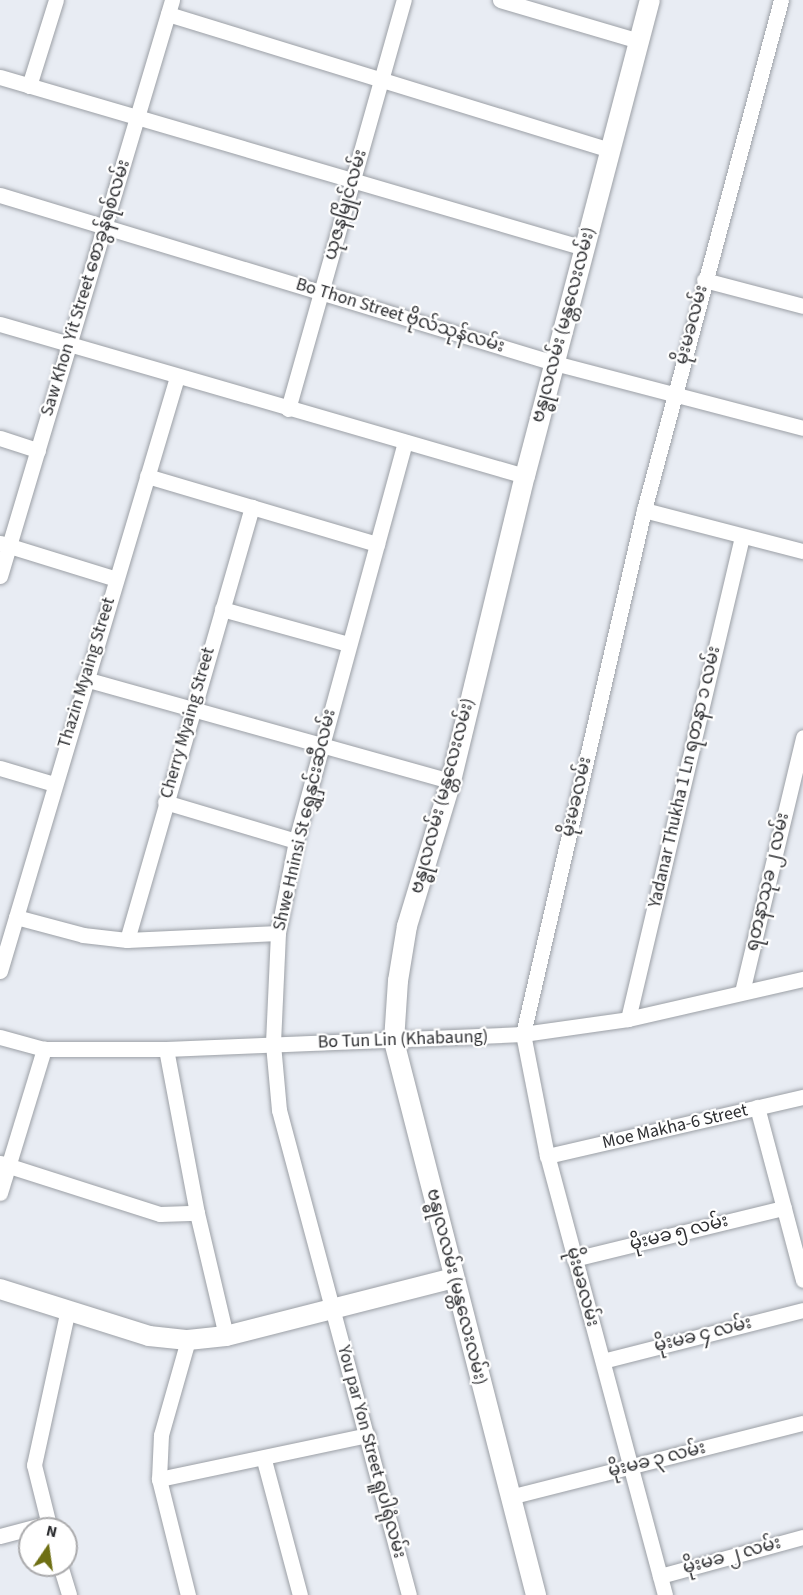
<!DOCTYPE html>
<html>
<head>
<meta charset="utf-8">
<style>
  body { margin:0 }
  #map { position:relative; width:803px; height:1595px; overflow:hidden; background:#e8ecf3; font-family:"Source Sans 3","Noto Sans Myanmar",sans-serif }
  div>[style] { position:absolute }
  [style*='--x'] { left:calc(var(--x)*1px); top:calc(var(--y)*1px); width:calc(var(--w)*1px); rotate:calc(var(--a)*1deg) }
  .roads { filter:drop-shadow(0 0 2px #9ca0a6) drop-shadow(0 0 2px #9ca0a6) }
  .minor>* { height:15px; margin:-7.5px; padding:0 7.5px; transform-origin:7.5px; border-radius:7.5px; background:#fff }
  .tertiary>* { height:20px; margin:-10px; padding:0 10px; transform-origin:10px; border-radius:10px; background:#fff }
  span { translate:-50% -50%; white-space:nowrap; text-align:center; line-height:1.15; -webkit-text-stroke:4.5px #fff; paint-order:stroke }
  .street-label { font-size:18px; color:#2d2e31 }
  .north { position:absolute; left:18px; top:1517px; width:60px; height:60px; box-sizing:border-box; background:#fff; border:2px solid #ababad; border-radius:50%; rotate:13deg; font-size:16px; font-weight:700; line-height:24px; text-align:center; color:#2d2e31 }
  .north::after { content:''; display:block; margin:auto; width:21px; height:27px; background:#6e6f13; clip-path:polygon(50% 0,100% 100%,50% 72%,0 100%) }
</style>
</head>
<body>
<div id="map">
  <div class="roads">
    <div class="minor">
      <i style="--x:500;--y:0;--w:145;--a:16.4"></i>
      <i style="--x:168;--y:14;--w:462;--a:17.1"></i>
      <i style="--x:0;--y:77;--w:609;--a:16.32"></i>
      <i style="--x:29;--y:86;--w:90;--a:-72.6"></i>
      <i style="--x:0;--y:195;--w:579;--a:16.87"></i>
      <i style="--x:554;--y:363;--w:257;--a:14.6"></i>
      <i style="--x:704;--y:280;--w:102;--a:14.7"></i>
      <i style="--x:0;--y:324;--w:547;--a:16.15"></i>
      <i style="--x:288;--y:409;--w:425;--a:-74.2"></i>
      <i style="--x:0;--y:438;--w:40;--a:18"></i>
      <i style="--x:405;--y:442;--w:414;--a:105.3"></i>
      <i style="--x:296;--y:841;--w:94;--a:101.1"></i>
      <i style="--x:278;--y:933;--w:111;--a:92.6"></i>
      <i style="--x:273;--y:1044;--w:66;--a:84.8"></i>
      <i style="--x:279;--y:1110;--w:502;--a:75"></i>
      <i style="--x:147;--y:476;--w:240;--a:16.5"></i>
      <i style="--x:644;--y:510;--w:164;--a:14.5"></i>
      <i style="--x:0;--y:543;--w:121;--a:17.2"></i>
      <i style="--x:0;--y:576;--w:601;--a:-73.37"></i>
      <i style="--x:222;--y:609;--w:131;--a:15.5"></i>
      <i style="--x:85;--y:679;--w:380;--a:15.6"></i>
      <i style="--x:0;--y:768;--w:56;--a:16.5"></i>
      <i style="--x:165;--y:802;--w:137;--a:16.6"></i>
      <i style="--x:16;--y:917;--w:69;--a:15"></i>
      <i style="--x:83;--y:935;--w:44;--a:6.5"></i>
      <i style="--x:127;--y:940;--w:151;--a:-2.7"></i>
      <i style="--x:127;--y:940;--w:451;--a:-73.9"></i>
      <i style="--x:0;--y:971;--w:620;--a:-73.41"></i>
      <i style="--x:742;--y:992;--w:262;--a:-76.5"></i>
      <i style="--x:628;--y:1019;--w:496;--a:-76.7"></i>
      <i style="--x:0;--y:1037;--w:46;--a:15.3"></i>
      <i style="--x:44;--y:1049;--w:122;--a:0"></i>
      <i style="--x:166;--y:1049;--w:357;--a:-2.4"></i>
      <i style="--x:523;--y:1034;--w:106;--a:-8.1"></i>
      <i style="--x:628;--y:1019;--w:180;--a:-12.9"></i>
      <i style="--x:166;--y:1049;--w:167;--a:79.3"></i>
      <i style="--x:197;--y:1213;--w:126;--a:76.7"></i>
      <i style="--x:757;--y:1107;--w:179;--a:75.1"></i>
      <i style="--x:547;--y:1156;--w:263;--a:-13"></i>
      <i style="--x:0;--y:1163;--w:168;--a:17.7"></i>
      <i style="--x:160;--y:1214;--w:37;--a:-2"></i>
      <i style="--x:0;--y:1193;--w:151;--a:-73"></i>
      <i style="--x:574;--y:1259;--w:216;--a:-13.7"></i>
      <i style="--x:188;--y:1340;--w:99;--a:105.9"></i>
      <i style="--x:161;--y:1435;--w:44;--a:92.6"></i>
      <i style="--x:159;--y:1479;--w:120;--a:76"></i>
      <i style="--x:603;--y:1361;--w:206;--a:-14.3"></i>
      <i style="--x:264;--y:1460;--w:140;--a:75.1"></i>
      <i style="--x:159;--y:1479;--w:213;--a:-11.9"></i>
      <i style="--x:510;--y:1497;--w:302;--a:-14.2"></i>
      <i style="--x:50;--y:1529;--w:66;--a:-104"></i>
      <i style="--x:34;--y:1465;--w:160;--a:-77.7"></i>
      <i style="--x:0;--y:1536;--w:51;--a:-14.9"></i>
      <i style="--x:60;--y:1565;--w:31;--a:73"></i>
      <i style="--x:660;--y:1576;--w:148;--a:-15.3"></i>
      <i style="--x:665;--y:1595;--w:455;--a:-105"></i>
      <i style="--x:547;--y:1156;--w:124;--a:-101.1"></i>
      <i style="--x:523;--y:1034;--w:538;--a:-77"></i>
      <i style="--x:644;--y:510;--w:528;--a:-74.96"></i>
    </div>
    <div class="tertiary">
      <i style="--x:0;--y:1289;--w:156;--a:17.5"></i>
      <i style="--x:149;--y:1336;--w:39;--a:6"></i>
      <i style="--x:188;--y:1340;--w:38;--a:-6"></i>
      <i style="--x:226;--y:1336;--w:234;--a:-14.3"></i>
      <i style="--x:536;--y:1595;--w:572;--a:-104.38"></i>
      <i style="--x:394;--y:1041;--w:60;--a:-86.2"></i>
      <i style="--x:398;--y:981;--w:56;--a:-80.7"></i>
      <i style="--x:407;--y:926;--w:152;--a:-73.1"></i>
      <i style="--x:451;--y:781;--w:314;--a:-76.4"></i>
      <i style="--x:525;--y:476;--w:492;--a:-75.3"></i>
    </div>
  </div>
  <div class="street-label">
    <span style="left:346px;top:205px;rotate:-74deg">ယုဇနမြိုင်လမ်း</span>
    <span style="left:86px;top:288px;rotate:-73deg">Saw Khon Yit Street စောခွန်ရစ်လမ်း</span>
    <span style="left:400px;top:316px;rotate:17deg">Bo Thon Street ဗိုလ်သုန်လမ်း</span>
    <span style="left:564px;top:325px;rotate:-75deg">ဗန္ဓုလလမ်း (မန္တလေးလမ်း)</span>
    <span style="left:692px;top:325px;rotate:-75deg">မိုးမခလမ်း</span>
    <span style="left:87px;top:673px;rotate:-73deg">Thazin Myaing Street</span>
    <span style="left:188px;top:723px;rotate:-74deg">Cherry Myaing Street</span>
    <span style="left:685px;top:777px;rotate:-77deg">Yadanar Thukha 1 Ln ရတနာ ၁ လမ်း</span>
    <span style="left:443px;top:796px;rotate:-75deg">ဗန္ဓုလလမ်း (မန္တလေးလမ်း)</span>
    <span style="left:577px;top:797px;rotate:-77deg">မိုးမခလမ်း</span>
    <span style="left:305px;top:820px;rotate:-77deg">Shwe Hninsi St ရွှေနှင်းဆီလမ်း</span>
    <span style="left:768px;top:882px;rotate:-77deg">ရတနာသုခ ၂ လမ်း</span>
    <span style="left:403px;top:1040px;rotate:-2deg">Bo Tun Lin (Khabaung)</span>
    <span style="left:675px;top:1127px;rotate:-13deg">Moe Makha-6 Street</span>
    <span style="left:679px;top:1233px;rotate:-14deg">မိုးမခ ၅ လမ်း</span>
    <span style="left:456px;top:1287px;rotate:76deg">ဗန္ဓုလလမ်း (မန္တလေးလမ်း)</span>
    <span style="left:582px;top:1287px;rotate:75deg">မိုးမခလမ်း</span>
    <span style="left:703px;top:1335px;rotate:-14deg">မိုးမခ ၄ လမ်း</span>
    <span style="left:371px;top:1452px;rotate:75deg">You par Yon Street ရူပါရုံလမ်း</span>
    <span style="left:657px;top:1460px;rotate:-14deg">မိုးမခ ၃ လမ်း</span>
    <span style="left:732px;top:1556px;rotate:-15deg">မိုးမခ ၂ လမ်း</span>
  </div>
  <div class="north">N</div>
</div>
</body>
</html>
